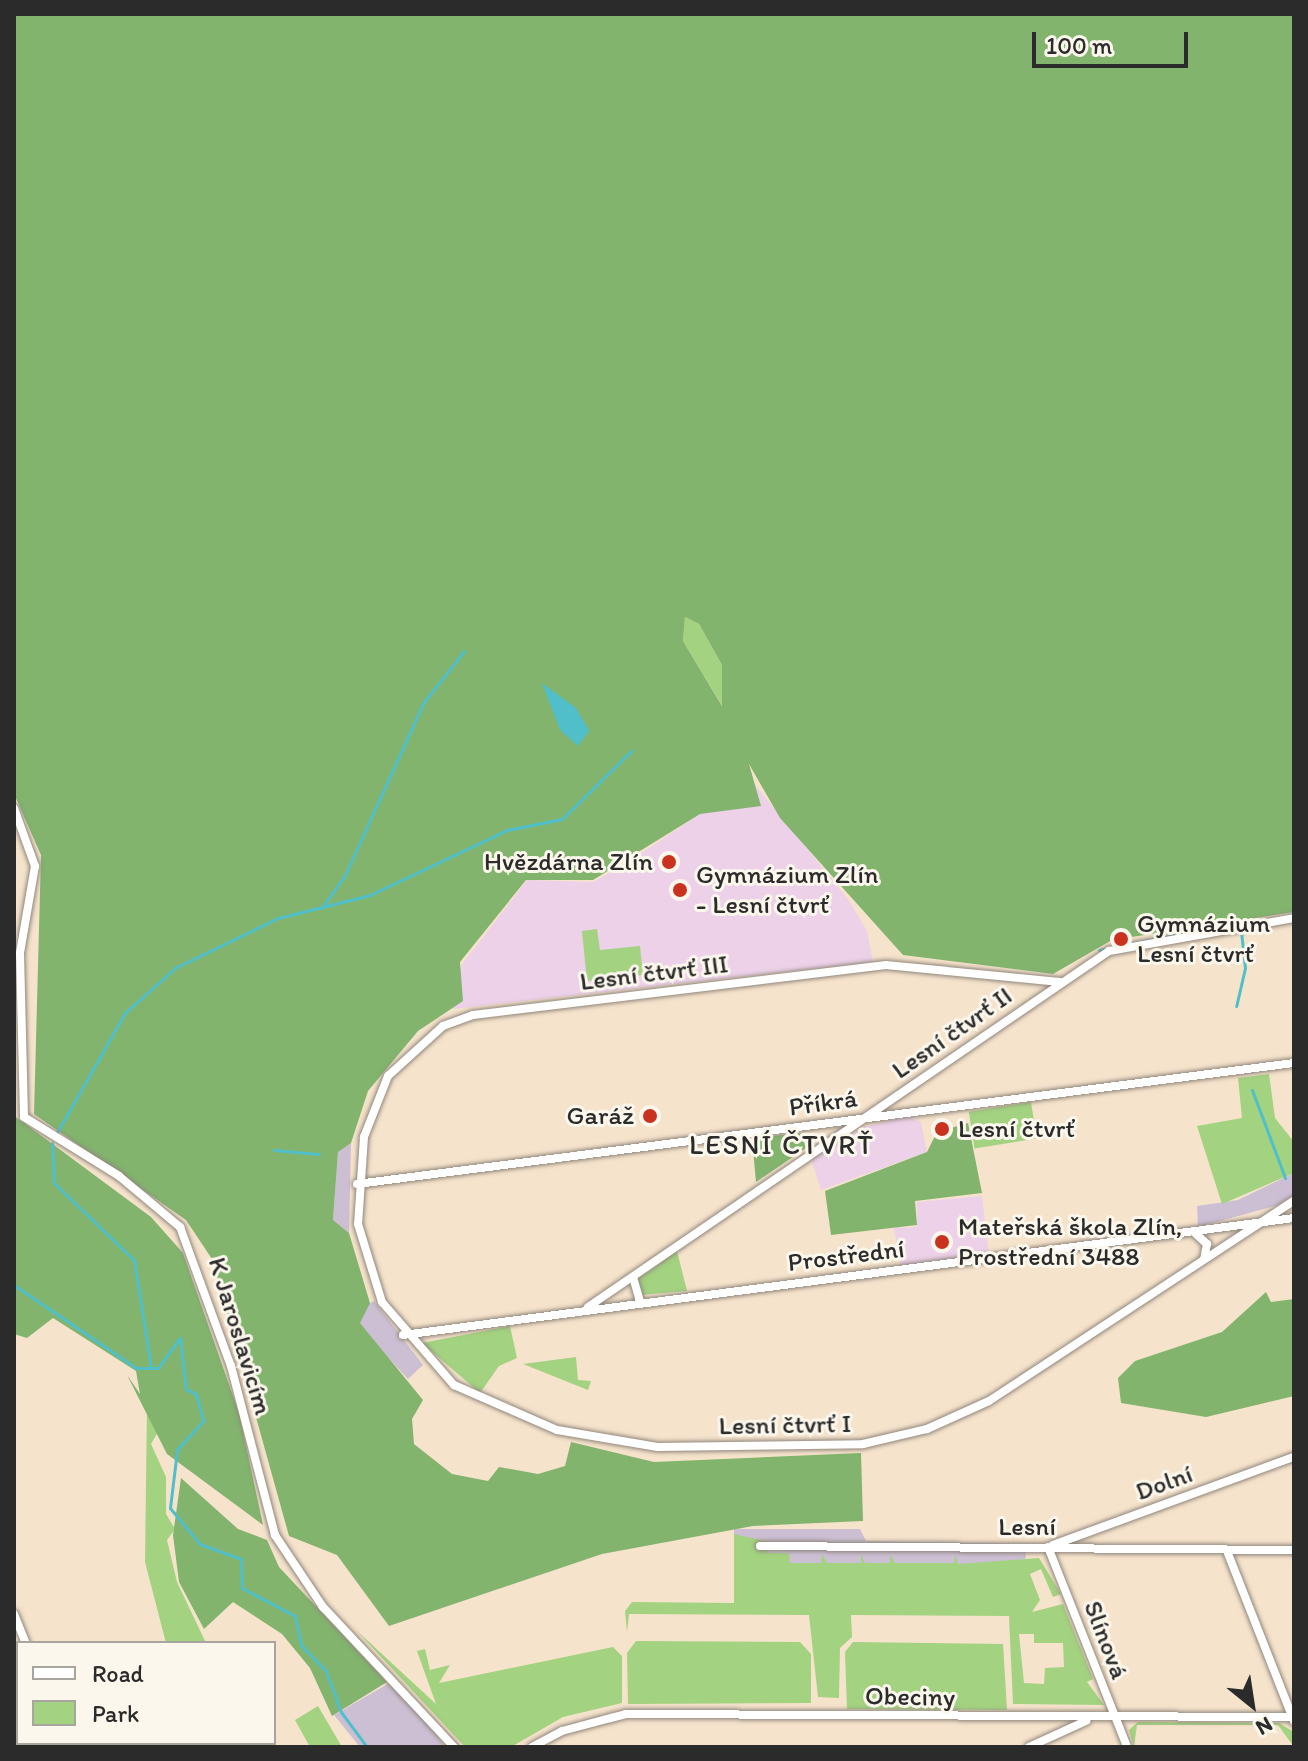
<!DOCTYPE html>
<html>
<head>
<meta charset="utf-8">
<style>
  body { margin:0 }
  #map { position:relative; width:1308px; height:1761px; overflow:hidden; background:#f6e3cc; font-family:Itim,sans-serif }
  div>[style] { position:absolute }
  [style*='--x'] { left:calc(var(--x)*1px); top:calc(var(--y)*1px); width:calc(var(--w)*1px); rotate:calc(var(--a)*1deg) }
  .built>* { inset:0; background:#edd1e9 }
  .industrial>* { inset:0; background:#ccbfd4 }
  .green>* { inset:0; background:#a3d280; transform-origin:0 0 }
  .forest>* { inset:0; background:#82b46e }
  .water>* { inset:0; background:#51bfca }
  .stream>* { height:3px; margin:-1.5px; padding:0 1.5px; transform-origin:1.5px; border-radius:1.5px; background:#51bfca }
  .roads { filter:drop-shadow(0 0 2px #90877c) drop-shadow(0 0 2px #90877c) }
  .minor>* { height:8px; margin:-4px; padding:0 4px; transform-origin:4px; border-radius:4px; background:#fff }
  .dots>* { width:22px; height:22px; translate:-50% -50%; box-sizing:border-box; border:4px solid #fbf7ec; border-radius:50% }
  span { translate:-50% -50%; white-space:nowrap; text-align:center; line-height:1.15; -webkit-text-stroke:6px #fbf7ec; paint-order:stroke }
  .poi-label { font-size:26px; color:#2b2b2b }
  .right { translate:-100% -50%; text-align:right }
  .left { translate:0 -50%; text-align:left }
  .street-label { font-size:26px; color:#2b2b2b }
  .neighbourhood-label { font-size:28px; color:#2b2b2b; letter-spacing:2px }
  .frame { position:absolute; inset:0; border:16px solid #2b2b2b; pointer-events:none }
  .legend { position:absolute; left:16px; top:1641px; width:260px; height:104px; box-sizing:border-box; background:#fbf7ec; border:2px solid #a8a59f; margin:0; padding:10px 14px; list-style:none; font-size:24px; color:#2b2b2b }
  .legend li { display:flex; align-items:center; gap:16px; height:40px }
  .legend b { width:40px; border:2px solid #a8a59f }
  .north { position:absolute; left:1212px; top:1665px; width:80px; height:80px; -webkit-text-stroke:6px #fbf7ec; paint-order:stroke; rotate:150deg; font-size:22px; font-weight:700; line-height:32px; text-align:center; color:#2b2b2b }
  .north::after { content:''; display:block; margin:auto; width:28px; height:36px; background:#2b2b2b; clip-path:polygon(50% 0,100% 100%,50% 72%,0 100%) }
  .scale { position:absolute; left:1032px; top:32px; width:156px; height:36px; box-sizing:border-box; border:4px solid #2b2b2b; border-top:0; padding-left:10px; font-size:24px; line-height:28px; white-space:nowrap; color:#2b2b2b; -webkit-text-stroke:6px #fbf7ec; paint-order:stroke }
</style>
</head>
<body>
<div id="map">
  <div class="built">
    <i style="clip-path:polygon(734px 759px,848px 899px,867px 931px,873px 962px,453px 1009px,451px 989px,463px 963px,527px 880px,593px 882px,622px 866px,700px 814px)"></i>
    <i style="clip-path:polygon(907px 1116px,921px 1122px,927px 1152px,821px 1190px,811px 1159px,864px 1127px)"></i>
    <i style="clip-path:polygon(982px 1196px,989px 1256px,901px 1267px,894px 1228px,917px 1227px,917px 1202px)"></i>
  </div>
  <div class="industrial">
    <i style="clip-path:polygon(351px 1143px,349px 1233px,333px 1220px,338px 1151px)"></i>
    <i style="clip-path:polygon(1294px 1173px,1294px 1195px,1278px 1205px,1198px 1227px,1197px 1206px,1238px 1200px)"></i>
    <i style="clip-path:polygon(374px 1301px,423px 1365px,408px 1379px,349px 1316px)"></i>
    <i style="clip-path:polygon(734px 1529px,860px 1529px,866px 1541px,1025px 1544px,1026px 1555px,1023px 1572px,734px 1575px)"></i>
    <i style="clip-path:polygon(391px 1682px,424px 1716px,445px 1747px,360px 1747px,334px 1715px)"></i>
  </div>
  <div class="green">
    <i style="clip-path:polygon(685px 617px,699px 624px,722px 665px,723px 707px,683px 641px)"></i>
    <i style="clip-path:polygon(597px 929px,600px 950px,640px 946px,643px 975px,587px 981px,582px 931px)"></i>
    <i style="clip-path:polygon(1269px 1074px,1275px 1118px,1294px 1142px,1294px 1173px,1222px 1204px,1197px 1126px,1242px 1118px,1238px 1078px)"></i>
    <i style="left:1031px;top:1102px;width:37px;height:63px;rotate:81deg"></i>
    <i style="clip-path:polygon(677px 1251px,687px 1291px,641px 1295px,638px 1279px)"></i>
    <i style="clip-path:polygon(510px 1326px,517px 1358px,499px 1366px,480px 1393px,422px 1343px)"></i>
    <i style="clip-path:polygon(576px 1357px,578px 1380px,591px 1381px,588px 1390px,523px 1364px)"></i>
    <i style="clip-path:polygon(147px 1406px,159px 1430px,151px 1444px,166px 1477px,166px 1514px,175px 1529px,167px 1540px,177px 1582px,206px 1643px,166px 1643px,145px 1562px)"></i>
    <i style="clip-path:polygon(evenodd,734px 1534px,765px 1541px,770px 1553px,789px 1553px,790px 1563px,821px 1563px,822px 1554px,827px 1563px,861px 1563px,861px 1554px,865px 1563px,890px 1563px,890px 1554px,895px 1563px,954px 1563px,955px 1554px,958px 1564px,1039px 1558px,1061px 1594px,1053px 1597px,1041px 1569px,1030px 1574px,1040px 1600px,1032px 1612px,1063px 1604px,1093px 1679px,1087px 1682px,1104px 1705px,1013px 1704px,1009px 1616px,851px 1615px,852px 1637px,840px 1648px,839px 1698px,818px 1697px,809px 1615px,629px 1614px,627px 1632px,625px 1611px,632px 1602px,734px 1603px,734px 1534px,1019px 1634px,1034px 1634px,1034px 1643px,1063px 1643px,1064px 1667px,1045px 1668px,1044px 1684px,1024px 1683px,1019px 1634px)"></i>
    <i style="clip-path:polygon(356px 1630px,436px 1704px,417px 1651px,425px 1649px,430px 1670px,450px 1665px,439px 1683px,613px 1647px,622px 1656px,622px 1703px,563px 1717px,511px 1747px,465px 1747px)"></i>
    <i style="clip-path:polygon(636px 1641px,800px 1642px,811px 1654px,811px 1703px,628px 1704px,627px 1653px)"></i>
    <i style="clip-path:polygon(853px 1642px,1003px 1644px,1007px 1710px,847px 1709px,845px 1652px)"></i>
    <i style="clip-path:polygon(318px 1706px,342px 1747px,310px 1747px,295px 1720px)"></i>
    <i style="clip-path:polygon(1138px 1722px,1279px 1723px,1292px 1731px,1294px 1747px,1278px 1725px,1137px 1725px,1134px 1747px,1129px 1730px)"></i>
  </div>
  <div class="forest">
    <i style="clip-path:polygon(evenodd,14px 14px,1294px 14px,1294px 912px,1112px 940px,1053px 974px,903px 955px,780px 818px,749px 764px,761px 806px,700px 814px,593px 880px,526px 880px,460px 962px,463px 1001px,418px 1031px,368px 1091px,351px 1143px,338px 1152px,333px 1220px,349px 1233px,370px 1303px,360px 1323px,423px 1400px,412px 1419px,414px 1444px,452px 1474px,488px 1481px,499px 1467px,538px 1474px,565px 1466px,571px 1442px,654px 1462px,861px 1453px,863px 1521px,753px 1526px,602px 1554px,389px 1626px,337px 1555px,289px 1536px,212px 1259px,186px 1220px,34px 1114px,41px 855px,14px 794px,14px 14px,685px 617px,699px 624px,722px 665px,722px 706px,683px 641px,685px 617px)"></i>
    <i style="clip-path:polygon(14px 1067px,16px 1117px,151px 1217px,183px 1253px,239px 1413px,263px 1525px,167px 1454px,127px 1375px,140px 1394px,136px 1371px,53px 1318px,27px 1338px,14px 1334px)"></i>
    <i style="clip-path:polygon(968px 1123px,982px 1193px,915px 1201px,917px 1225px,831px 1235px,825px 1191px,927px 1152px,937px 1132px)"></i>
    <i style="clip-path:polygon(801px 1133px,806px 1148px,756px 1182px,752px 1138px)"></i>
    <i style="clip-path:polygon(1266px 1292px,1271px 1302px,1294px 1299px,1294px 1396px,1206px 1417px,1121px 1403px,1118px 1378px,1135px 1361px,1222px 1332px)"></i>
    <i style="clip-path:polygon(181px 1478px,238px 1529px,267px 1540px,279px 1567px,387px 1682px,332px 1716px,310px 1668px,282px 1634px,233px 1602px,204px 1629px,179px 1582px,173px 1535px)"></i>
  </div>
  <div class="water">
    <i style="clip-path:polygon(542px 683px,576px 708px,589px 731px,578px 746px,560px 730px)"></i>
  </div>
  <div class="stream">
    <i style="--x:322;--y:908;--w:40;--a:-55.1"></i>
    <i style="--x:345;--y:875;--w:190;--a:-65.5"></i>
    <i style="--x:424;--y:702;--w:65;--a:-51.9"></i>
    <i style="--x:1099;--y:950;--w:144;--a:-11.2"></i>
    <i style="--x:1240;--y:922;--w:46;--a:83.8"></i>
    <i style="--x:1245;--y:968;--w:39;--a:103"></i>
    <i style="--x:1252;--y:1090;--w:94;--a:69.4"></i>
    <i style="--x:55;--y:1136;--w:142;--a:-60.4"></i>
    <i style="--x:125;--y:1013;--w:67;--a:-42"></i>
    <i style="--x:175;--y:968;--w:114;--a:-25.9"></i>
    <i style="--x:278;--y:918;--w:95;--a:-14"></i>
    <i style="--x:370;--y:895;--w:152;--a:-25.4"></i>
    <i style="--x:507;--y:830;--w:56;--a:-11.3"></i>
    <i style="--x:562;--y:819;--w:97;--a:-44.6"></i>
    <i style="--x:52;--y:1143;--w:40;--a:87.1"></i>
    <i style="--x:54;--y:1183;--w:111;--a:43.9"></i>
    <i style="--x:134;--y:1260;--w:108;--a:81"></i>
    <i style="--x:274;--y:1150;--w:45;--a:5.1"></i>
    <i style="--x:14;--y:1285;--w:148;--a:34.2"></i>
    <i style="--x:136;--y:1368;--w:22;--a:0"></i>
    <i style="--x:158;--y:1368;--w:37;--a:-54"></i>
    <i style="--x:180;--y:1338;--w:51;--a:83.3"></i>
    <i style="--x:186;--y:1389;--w:11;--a:27"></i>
    <i style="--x:196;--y:1394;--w:28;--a:75"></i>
    <i style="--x:203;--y:1421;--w:39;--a:132"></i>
    <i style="--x:177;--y:1450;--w:58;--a:96.9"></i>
    <i style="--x:170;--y:1508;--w:47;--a:50.2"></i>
    <i style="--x:200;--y:1544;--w:44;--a:20.1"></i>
    <i style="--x:241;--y:1559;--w:29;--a:88"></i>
    <i style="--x:242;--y:1588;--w:60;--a:27.8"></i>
    <i style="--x:295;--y:1616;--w:30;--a:78"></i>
    <i style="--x:301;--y:1645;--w:36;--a:46"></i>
    <i style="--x:326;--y:1671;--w:44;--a:69.9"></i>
    <i style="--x:341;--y:1712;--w:44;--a:53.4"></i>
  </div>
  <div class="roads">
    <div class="minor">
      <i style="--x:14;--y:808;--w:62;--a:70.1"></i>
      <i style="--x:35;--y:866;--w:88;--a:99.8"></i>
      <i style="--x:20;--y:953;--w:164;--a:88.6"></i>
      <i style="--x:24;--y:1117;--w:112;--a:31.8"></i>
      <i style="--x:119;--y:1176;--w:80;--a:39.9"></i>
      <i style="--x:180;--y:1227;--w:148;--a:69.9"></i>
      <i style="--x:231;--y:1366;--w:175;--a:75.4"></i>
      <i style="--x:275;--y:1535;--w:87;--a:56.3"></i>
      <i style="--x:323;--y:1607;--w:192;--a:46.9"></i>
      <i style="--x:1060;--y:982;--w:175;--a:-174.4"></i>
      <i style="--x:886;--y:965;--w:416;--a:173.1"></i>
      <i style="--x:473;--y:1015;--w:32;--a:160"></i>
      <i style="--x:443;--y:1026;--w:74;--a:137.7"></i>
      <i style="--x:388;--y:1076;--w:66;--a:111.5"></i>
      <i style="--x:364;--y:1137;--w:87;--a:93.9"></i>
      <i style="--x:358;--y:1224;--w:82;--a:72.9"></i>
      <i style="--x:382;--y:1302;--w:110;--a:49.1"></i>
      <i style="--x:454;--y:1385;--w:112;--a:23.6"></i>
      <i style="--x:557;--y:1430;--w:102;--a:9.6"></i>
      <i style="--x:658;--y:1447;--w:205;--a:-0.8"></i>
      <i style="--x:863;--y:1444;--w:66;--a:-13.2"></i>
      <i style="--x:927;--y:1429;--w:68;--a:-24.3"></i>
      <i style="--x:989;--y:1401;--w:365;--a:-33.3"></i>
      <i style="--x:357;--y:1184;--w:945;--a:-7.36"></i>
      <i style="--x:1194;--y:1232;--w:18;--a:43"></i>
      <i style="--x:1207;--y:1244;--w:15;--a:101"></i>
      <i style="--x:633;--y:1277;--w:25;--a:74"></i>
      <i style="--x:588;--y:1307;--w:631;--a:-34.34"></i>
      <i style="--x:1109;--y:951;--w:188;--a:-10.1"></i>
      <i style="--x:403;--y:1335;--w:899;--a:-7.48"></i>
      <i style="--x:1053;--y:1545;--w:257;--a:-20.1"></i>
      <i style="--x:760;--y:1546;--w:534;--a:0.43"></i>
      <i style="--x:1048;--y:1547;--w:215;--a:68.4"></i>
      <i style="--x:1227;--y:1551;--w:183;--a:68.5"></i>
      <i style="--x:14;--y:1614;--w:31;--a:68"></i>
      <i style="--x:14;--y:1672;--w:6;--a:-45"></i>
      <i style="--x:205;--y:1743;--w:7;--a:34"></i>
      <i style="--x:104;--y:1747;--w:12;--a:-20"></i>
      <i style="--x:532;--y:1747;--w:34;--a:-28"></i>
      <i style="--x:562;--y:1731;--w:66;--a:-14.9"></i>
      <i style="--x:626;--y:1714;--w:666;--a:0.26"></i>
      <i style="--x:1029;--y:1747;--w:63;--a:-24.5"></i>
    </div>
  </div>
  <div class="dots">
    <i style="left:669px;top:862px;background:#c8321e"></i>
    <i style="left:680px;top:890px;background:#c8321e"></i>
    <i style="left:1121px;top:939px;background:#c8321e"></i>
    <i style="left:650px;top:1116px;background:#c8321e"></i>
    <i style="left:942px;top:1129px;background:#c8321e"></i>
    <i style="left:942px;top:1242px;background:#c8321e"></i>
  </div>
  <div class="poi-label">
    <span class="right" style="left:653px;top:862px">Hvězdárna Zlín</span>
    <span class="left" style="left:696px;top:890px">Gymnázium Zlín<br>- Lesní čtvrť</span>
    <span class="left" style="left:1137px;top:939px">Gymnázium<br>Lesní čtvrť</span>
    <span class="right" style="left:634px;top:1116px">Garáž</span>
    <span class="left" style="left:958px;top:1129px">Lesní čtvrť</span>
    <span class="left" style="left:958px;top:1242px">Mateřská škola Zlín,<br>Prostřední 3488</span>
  </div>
  <div class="street-label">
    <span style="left:654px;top:973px;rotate:-7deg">Lesní čtvrť III</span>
    <span style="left:952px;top:1033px;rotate:-35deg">Lesní čtvrť II</span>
    <span style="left:823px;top:1103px;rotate:-8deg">Příkrá</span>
    <span style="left:846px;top:1256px;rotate:-7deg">Prostřední</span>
    <span style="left:240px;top:1336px;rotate:73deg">K Jaroslavicím</span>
    <span style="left:785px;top:1425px;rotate:-1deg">Lesní čtvrť I</span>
    <span style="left:1164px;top:1483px;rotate:-20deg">Dolní</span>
    <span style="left:1027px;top:1527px">Lesní</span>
    <span style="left:1106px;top:1640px;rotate:69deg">Slínová</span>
    <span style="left:910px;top:1697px;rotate:1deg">Obeciny</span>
  </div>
  <div class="neighbourhood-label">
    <span style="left:782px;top:1144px">LESNÍ ČTVRŤ</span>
  </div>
  <div class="frame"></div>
  <ul class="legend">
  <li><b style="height:10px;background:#fff"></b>Road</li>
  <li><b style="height:22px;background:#a3d280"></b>Park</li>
  </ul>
  <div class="north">N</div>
  <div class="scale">100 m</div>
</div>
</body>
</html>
